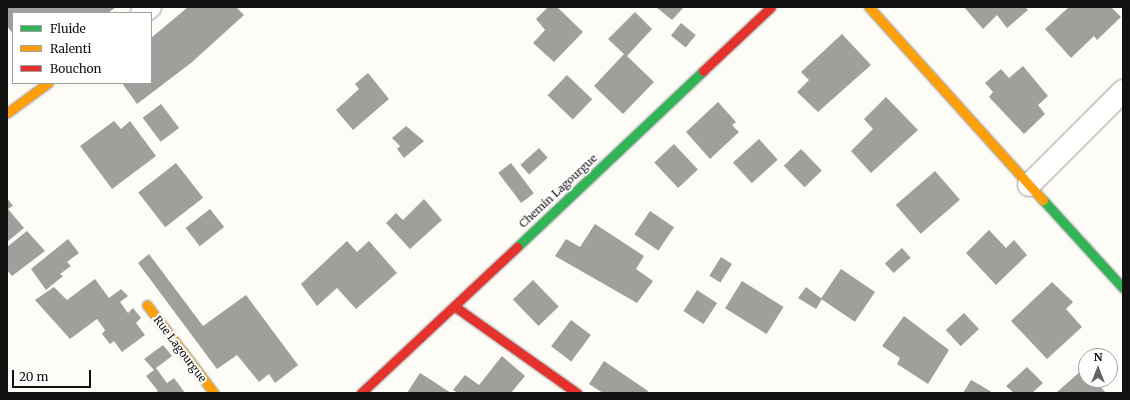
<!DOCTYPE html>
<html>
<head>
<meta charset="utf-8">
<style>
  body { margin:0 }
  #map { position:relative; width:1130px; height:400px; overflow:hidden; background:#fdfcf7; font-family:Merriweather,serif }
  div>[style] { position:absolute }
  [style*='--x'] { left:calc(var(--x)*1px); top:calc(var(--y)*1px); width:calc(var(--w)*1px); rotate:calc(var(--a)*1deg) }
  .building>* { inset:0; background:#a19f9c; transform-origin:0 0 }
  .roads { filter:drop-shadow(0 0 1px #979795) drop-shadow(0 0 1px #979795) }
  .street>* { height:22px; margin:-11px; padding:0 11px; transform-origin:11px; border-radius:11px; background:#fffffe }
  .fast>* { height:9px; margin:-4.5px; padding:0 4.5px; transform-origin:4.5px; border-radius:4.5px; background:#30b455 }
  .slow>* { height:9px; margin:-4.5px; padding:0 4.5px; transform-origin:4.5px; border-radius:4.5px; background:#ff9f0a }
  .jam>* { height:9px; margin:-4.5px; padding:0 4.5px; transform-origin:4.5px; border-radius:4.5px; background:#e5322d }
  span { translate:-50% -50%; white-space:nowrap; text-align:center; line-height:1.15; -webkit-text-stroke:4px #fff; paint-order:stroke }
  .street-label { font-size:11px; color:#111 }
  .frame { position:absolute; inset:0; border:8px solid #111; pointer-events:none }
  .legend { position:absolute; left:12px; top:12px; width:140px; height:72px; box-sizing:border-box; background:#fff; border:1px solid #a0a0a0; margin:0; padding:5px 7px; list-style:none; font-size:12px; color:#111 }
  .legend li { display:flex; align-items:center; gap:8px; height:20px }
  .legend b { width:20px; border:1px solid #a0a0a0 }
  .north { position:absolute; left:1078px; top:348px; width:40px; height:40px; box-sizing:border-box; background:#fff; border:1px solid #a0a0a0; border-radius:50%; rotate:0deg; font-size:11px; font-weight:700; line-height:16px; text-align:center; color:#111 }
  .north::after { content:''; display:block; margin:auto; width:14px; height:18px; background:#646362; clip-path:polygon(50% 0,100% 100%,50% 72%,0 100%) }
  .scale { position:absolute; left:12px; top:370px; width:79px; height:18px; box-sizing:border-box; border:2px solid #111; border-top:0; padding-left:5px; font-size:12px; line-height:14px; white-space:nowrap; color:#111; -webkit-text-stroke:3px #fff; paint-order:stroke }
</style>
</head>
<body>
<div id="map">
  <div class="building">
    <i style="clip-path:polygon(7px 7px,116px 7px,108px 13px,13px 13px,13px 34px,7px 26px)"></i>
    <i style="clip-path:polygon(188px 7px,236px 7px,244px 15px,191px 63px,137px 104px,122px 83px,151px 83px,151px 38px)"></i>
    <i style="clip-path:polygon(548px 7px,557px 7px,583px 32px,554px 62px,533px 43px,545px 30px,536px 19px)"></i>
    <i style="clip-path:polygon(656px 7px,684px 7px,672px 20px)"></i>
    <i style="clip-path:polygon(964px 7px,1025px 7px,1028px 10px,1007px 28px,997px 15px,983px 29px)"></i>
    <i style="clip-path:polygon(1069px 7px,1111px 7px,1121px 17px,1097px 40px,1094px 36px,1071px 58px,1045px 29px)"></i>
    <i style="clip-path:polygon(635px 12px,652px 29px,627px 56px,654px 82px,623px 114px,594px 86px,624px 54px,608px 39px)"></i>
    <i style="left:681px;top:23px;width:19px;height:16px;rotate:39deg"></i>
    <i style="clip-path:polygon(842px 34px,871px 65px,818px 112px,797px 92px,809px 80px,801px 72px)"></i>
    <i style="clip-path:polygon(1023px 66px,1048px 96px,1038px 105px,1045px 114px,1024px 134px,989px 97px,993px 92px,985px 83px,1001px 69px,1009px 78px)"></i>
    <i style="clip-path:polygon(368px 73px,389px 99px,353px 130px,336px 110px,359px 89px,355px 84px)"></i>
    <i style="left:567px;top:75px;width:35px;height:28px;rotate:44deg"></i>
    <i style="clip-path:polygon(886px 97px,918px 130px,871px 173px,851px 151px,873px 129px,864px 119px)"></i>
    <i style="clip-path:polygon(718px 102px,736px 122px,732px 125px,739px 132px,710px 159px,686px 132px)"></i>
    <i style="left:161px;top:104px;width:30px;height:23px;rotate:53deg"></i>
    <i style="clip-path:polygon(114px 121px,121px 129px,130px 121px,156px 156px,112px 189px,80px 146px)"></i>
    <i style="clip-path:polygon(406px 126px,424px 141px,404px 158px,397px 149px,400px 146px,392px 138px)"></i>
    <i style="left:759px;top:139px;width:28px;height:35px;rotate:48deg"></i>
    <i style="left:674px;top:144px;width:35px;height:27px;rotate:47deg"></i>
    <i style="left:539px;top:148px;width:13px;height:25px;rotate:48deg"></i>
    <i style="left:801px;top:149px;width:30px;height:24px;rotate:46deg"></i>
    <i style="left:176px;top:163px;width:44px;height:48px;rotate:52deg"></i>
    <i style="left:511px;top:163px;width:38px;height:16px;rotate:53deg"></i>
    <i style="left:935px;top:171px;width:38px;height:52px;rotate:49deg"></i>
    <i style="clip-path:polygon(7px 198px,13px 206px,8px 209px,24px 228px,7px 242px)"></i>
    <i style="clip-path:polygon(424px 199px,442px 220px,410px 249px,386px 223px,396px 213px,403px 220px)"></i>
    <i style="left:210px;top:209px;width:23px;height:31px;rotate:52deg"></i>
    <i style="left:650px;top:211px;width:29px;height:28px;rotate:34deg"></i>
    <i style="clip-path:polygon(595px 224px,644px 256px,636px 269px,653px 281px,637px 303px,555px 256px,566px 239px,580px 247px)"></i>
    <i style="clip-path:polygon(989px 230px,1006px 248px,1014px 240px,1027px 255px,996px 285px,966px 253px)"></i>
    <i style="clip-path:polygon(27px 231px,45px 251px,12px 276px,7px 270px,7px 247px)"></i>
    <i style="clip-path:polygon(68px 239px,79px 253px,67px 262px,71px 266px,60px 274px,63px 276px,46px 290px,31px 269px)"></i>
    <i style="clip-path:polygon(347px 241px,357px 252px,369px 241px,397px 273px,356px 309px,337px 288px,317px 306px,301px 284px)"></i>
    <i style="left:902px;top:248px;width:13px;height:23px;rotate:48deg"></i>
    <i style="clip-path:polygon(149px 254px,203px 326px,246px 295px,298px 365px,275px 383px,269px 374px,259px 382px,237px 355px,217px 369px,138px 263px)"></i>
    <i style="left:721px;top:257px;width:13px;height:22px;rotate:32deg"></i>
    <i style="left:841px;top:269px;width:41px;height:36px;rotate:34deg"></i>
    <i style="clip-path:polygon(95px 279px,109px 298px,121px 289px,128px 296px,120px 302px,128px 313px,133px 308px,141px 318px,136px 323px,145px 335px,122px 352px,114px 341px,110px 344px,102px 334px,105px 330px,97px 319px,70px 339px,35px 300px,54px 287px,67px 300px)"></i>
    <i style="left:533px;top:280px;width:37px;height:28px;rotate:46deg"></i>
    <i style="left:742px;top:281px;width:49px;height:32px;rotate:32deg"></i>
    <i style="clip-path:polygon(1052px 282px,1073px 302px,1066px 309px,1082px 327px,1047px 359px,1011px 321px)"></i>
    <i style="clip-path:polygon(806px 287px,822px 299px,816px 309px,798px 298px)"></i>
    <i style="left:697px;top:290px;width:24px;height:25px;rotate:33deg"></i>
    <i style="left:964px;top:313px;width:22px;height:25px;rotate:47deg"></i>
    <i style="clip-path:polygon(904px 316px,949px 350px,928px 384px,897px 364px,900px 358px,882px 346px)"></i>
    <i style="left:571px;top:320px;width:25px;height:33px;rotate:37deg"></i>
    <i style="clip-path:polygon(163px 345px,172px 356px,156px 368px,167px 383px,174px 378px,185px 393px,155px 393px,158px 391px,146px 376px,154px 370px,144px 359px)"></i>
    <i style="clip-path:polygon(502px 356px,525px 376px,511px 393px,458px 393px,453px 390px,465px 375px,479px 385px)"></i>
    <i style="clip-path:polygon(604px 361px,648px 391px,647px 393px,603px 393px,589px 384px)"></i>
    <i style="clip-path:polygon(1027px 367px,1043px 383px,1032px 393px,1014px 393px,1006px 386px)"></i>
    <i style="clip-path:polygon(1083px 369px,1086px 380px,1094px 380px,1106px 393px,1056px 393px)"></i>
    <i style="clip-path:polygon(420px 373px,428px 378px,451px 393px,407px 393px)"></i>
    <i style="clip-path:polygon(971px 380px,980px 385px,993px 393px,963px 393px)"></i>
  </div>
  <div class="roads">
    <div class="street">
      <i style="--x:142;--y:13;--w:10;--a:-37"></i>
      <i style="--x:1029;--y:185;--w:133;--a:-45"></i>
    </div>
    <div class="fast">
      <i style="--x:1043;--y:200;--w:119;--a:47.7"></i>
      <i style="--x:517;--y:247;--w:256;--a:-43.4"></i>
    </div>
    <div class="slow">
      <i style="--x:869;--y:7;--w:260;--a:48"></i>
      <i style="--x:7;--y:113;--w:51;--a:-36.2"></i>
      <i style="--x:147;--y:305;--w:111;--a:52.7"></i>
    </div>
    <div class="jam">
      <i style="--x:703;--y:71;--w:93;--a:-43.3"></i>
      <i style="--x:454;--y:306;--w:151;--a:35.3"></i>
      <i style="--x:361;--y:393;--w:214;--a:-43.1"></i>
    </div>
  </div>
  <div class="street-label">
    <span style="left:558px;top:191px;rotate:-43deg">Chemin Lagourgue</span>
    <span style="left:180px;top:349px;rotate:53deg">Rue Lagourgue</span>
  </div>
  <div class="frame"></div>
  <ul class="legend">
  <li><b style="height:5px;background:#30b455"></b>Fluide</li>
  <li><b style="height:5px;background:#ff9f0a"></b>Ralenti</li>
  <li><b style="height:5px;background:#e5322d"></b>Bouchon</li>
  </ul>
  <div class="north">N</div>
  <div class="scale">20 m</div>
</div>
</body>
</html>
